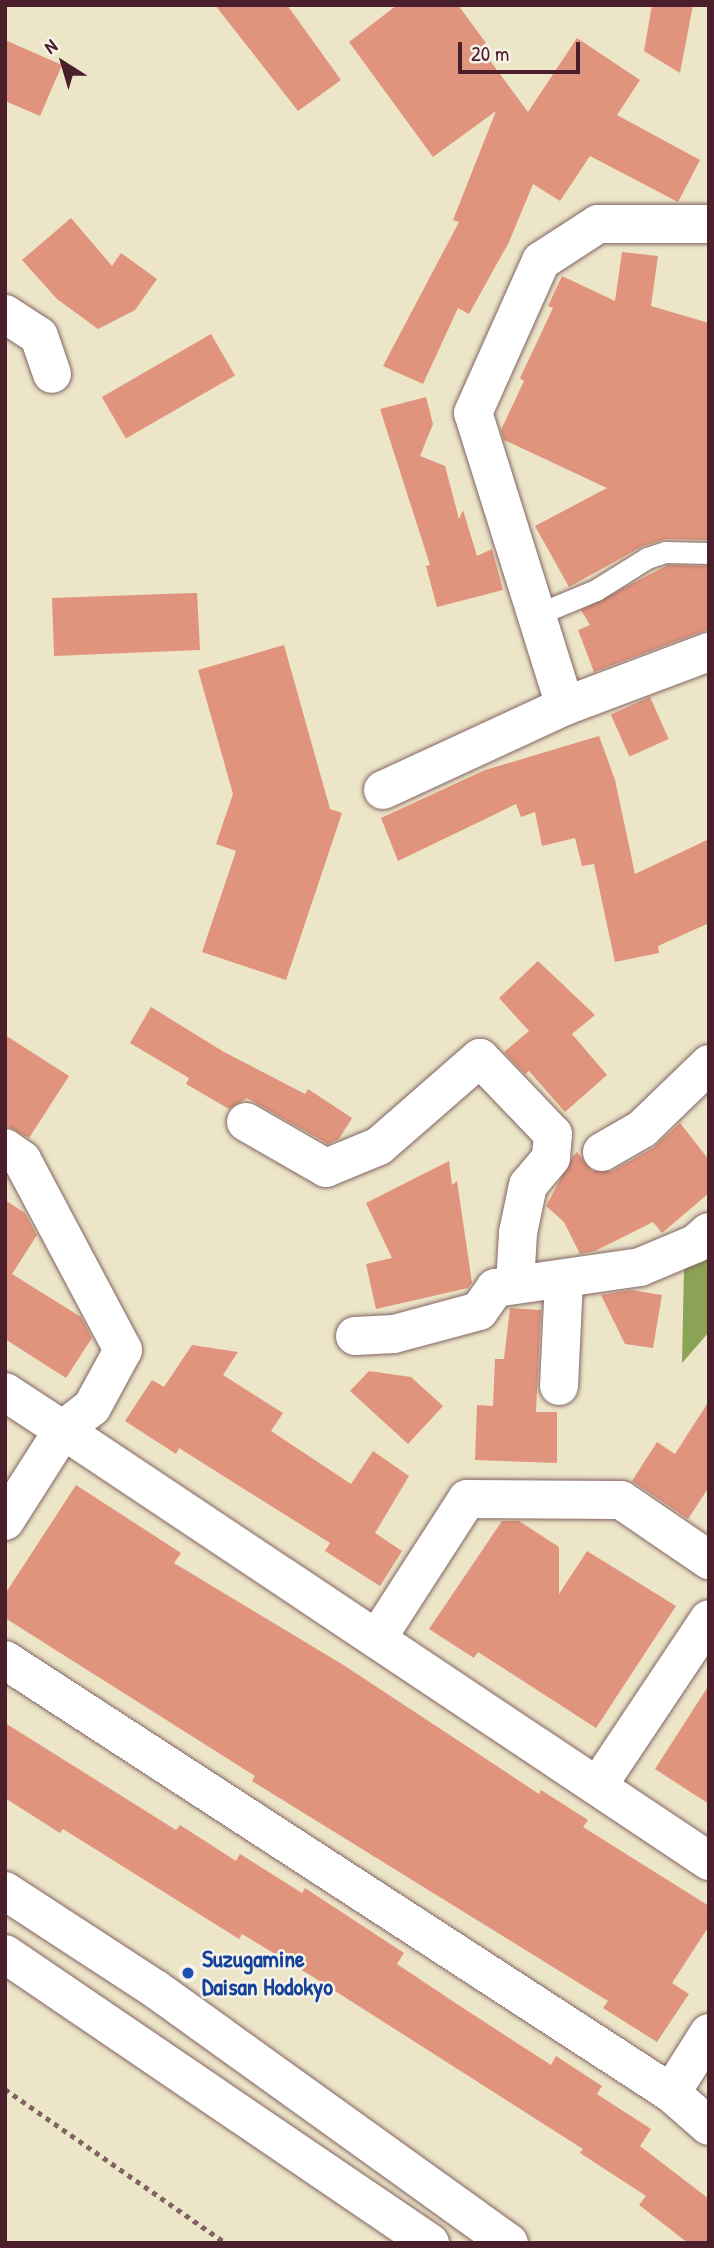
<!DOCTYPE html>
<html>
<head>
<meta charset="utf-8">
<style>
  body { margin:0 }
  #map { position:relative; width:714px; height:2248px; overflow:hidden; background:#ece5c8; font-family:"Patrick Hand",sans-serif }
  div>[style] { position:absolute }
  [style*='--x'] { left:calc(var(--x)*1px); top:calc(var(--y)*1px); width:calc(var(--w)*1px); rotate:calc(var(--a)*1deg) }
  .forest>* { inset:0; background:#8ba354 }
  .building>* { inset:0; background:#e1947d; transform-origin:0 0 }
  .path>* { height:4.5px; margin-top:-2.25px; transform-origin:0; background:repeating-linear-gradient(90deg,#836462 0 5px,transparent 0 10px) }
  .roads { filter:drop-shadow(0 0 2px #836462) drop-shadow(0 0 2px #836462) }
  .service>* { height:21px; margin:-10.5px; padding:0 10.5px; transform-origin:10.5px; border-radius:10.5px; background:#fff }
  .minor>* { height:38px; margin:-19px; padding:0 19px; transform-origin:19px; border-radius:19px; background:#fff }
  .tertiary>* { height:38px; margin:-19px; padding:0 19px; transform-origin:19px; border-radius:19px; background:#fff }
  .dots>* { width:19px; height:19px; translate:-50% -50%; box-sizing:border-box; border:4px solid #f7f3e8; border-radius:50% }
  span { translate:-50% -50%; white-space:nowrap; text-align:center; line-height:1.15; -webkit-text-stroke:5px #f7f3e8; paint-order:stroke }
  .transit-label { font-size:24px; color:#164399; font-weight:700 }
  .left { translate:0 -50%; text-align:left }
  .frame { position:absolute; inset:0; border:7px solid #4a1f2b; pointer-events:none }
  .north { position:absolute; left:28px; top:28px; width:70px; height:70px; -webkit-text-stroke:5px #f7f3e8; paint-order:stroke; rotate:323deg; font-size:19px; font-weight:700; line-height:28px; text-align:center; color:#4a1f2b }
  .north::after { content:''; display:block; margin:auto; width:24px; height:32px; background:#4a1f2b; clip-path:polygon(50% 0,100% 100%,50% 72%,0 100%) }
  .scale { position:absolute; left:458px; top:42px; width:122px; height:32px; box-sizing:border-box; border:4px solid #4a1f2b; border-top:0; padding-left:9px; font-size:21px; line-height:24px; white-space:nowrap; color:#4a1f2b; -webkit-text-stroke:5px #f7f3e8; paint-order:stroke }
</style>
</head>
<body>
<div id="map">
  <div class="forest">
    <i style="clip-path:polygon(709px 1248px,709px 1332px,682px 1363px,684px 1268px)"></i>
  </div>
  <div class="building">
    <i style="clip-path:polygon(215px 5px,287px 5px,341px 80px,298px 111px)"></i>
    <i style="clip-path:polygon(397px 5px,458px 5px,486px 43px,480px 47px,528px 112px,577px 38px,640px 80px,617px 115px,700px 160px,678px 202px,590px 156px,560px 201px,533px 184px,509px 242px,469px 314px,458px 308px,423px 384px,383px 366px,459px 222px,453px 220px,496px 111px,433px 157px,349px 42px)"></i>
    <i style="clip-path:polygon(652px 5px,693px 5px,680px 73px,644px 51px)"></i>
    <i style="clip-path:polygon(5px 40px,62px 65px,40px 116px,5px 101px)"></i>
    <i style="clip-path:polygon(71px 218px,112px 266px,121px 253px,157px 279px,135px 310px,98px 329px,57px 299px,22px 260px)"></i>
    <i style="clip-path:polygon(622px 252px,658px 256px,651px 306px,709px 323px,709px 540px,666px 539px,643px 546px,569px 587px,535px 526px,607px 488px,504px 440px,501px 430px,524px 381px,520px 378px,553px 308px,548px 306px,562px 276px,615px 301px)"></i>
    <i style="left:211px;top:334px;width:48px;height:126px;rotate:60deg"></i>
    <i style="clip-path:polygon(426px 397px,433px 424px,420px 456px,445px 466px,459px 519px,463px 510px,477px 556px,492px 549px,503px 590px,437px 607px,426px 566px,430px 565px,380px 409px)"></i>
    <i style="clip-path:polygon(668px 565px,709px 566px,709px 629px,594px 672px,578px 630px,590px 625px,581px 610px)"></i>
    <i style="clip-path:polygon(193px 593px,197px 593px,200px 650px,54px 656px,52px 598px)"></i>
    <i style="clip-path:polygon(284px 645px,330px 809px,342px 813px,286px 980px,202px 952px,236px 851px,216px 844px,233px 794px,198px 670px)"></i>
    <i style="left:650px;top:697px;width:46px;height:43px;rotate:66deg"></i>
    <i style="clip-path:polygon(599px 736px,615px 780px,635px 874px,709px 839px,709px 923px,658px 946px,659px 953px,615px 962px,594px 864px,582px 866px,575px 838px,542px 846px,535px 812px,521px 817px,516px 804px,398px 861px,381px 818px,485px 770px)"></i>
    <i style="clip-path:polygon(538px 961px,595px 1015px,572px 1034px,607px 1075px,565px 1112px,529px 1071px,525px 1074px,504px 1052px,529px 1031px,499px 998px)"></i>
    <i style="clip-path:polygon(151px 1007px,224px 1052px,305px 1094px,308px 1089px,352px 1118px,339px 1139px,328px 1144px,247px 1098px,229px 1109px,186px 1084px,189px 1078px,130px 1043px)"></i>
    <i style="clip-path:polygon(5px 1035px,69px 1076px,29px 1138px,5px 1125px)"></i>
    <i style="clip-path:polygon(680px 1123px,709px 1160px,709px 1193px,662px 1233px,653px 1222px,595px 1251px,580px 1254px,564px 1222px,546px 1206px,573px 1156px,577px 1152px,592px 1171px,612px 1171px,653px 1148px)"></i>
    <i style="clip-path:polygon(449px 1161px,452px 1185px,457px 1181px,472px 1283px,468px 1288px,376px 1309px,366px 1264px,392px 1258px,366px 1203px)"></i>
    <i style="clip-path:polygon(5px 1200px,25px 1213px,37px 1235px,12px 1274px,81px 1317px,92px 1338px,66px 1378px,5px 1339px)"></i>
    <i style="clip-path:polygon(631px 1290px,662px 1295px,653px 1348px,625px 1344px,601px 1295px)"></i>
    <i style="clip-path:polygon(510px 1308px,541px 1310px,536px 1412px,557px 1412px,557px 1463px,475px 1460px,477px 1405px,493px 1406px,495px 1359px,504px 1359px)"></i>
    <i style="clip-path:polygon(192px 1345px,238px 1352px,223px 1375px,283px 1413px,271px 1431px,351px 1484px,373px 1451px,409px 1476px,375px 1533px,402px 1551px,380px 1586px,325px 1551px,330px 1543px,179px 1448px,176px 1454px,125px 1421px,152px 1380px,164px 1387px)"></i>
    <i style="clip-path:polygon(369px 1371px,411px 1377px,443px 1406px,408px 1444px,350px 1391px)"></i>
    <i style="clip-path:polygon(709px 1401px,709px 1487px,688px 1519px,632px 1481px,657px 1442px,675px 1454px)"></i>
    <i style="clip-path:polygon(76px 1485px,181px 1553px,174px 1563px,345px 1666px,539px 1794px,541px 1790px,588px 1820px,583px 1827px,709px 1906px,709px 1926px,672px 1983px,689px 1994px,657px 2042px,603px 2008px,608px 2001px,252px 1781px,255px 1776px,5px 1618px,5px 1594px)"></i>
    <i style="clip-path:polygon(502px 1521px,519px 1521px,559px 1547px,559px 1594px,587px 1551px,676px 1606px,596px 1728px,478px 1652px,474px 1658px,429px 1629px)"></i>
    <i style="clip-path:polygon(709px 1685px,709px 1804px,655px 1769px)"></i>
    <i style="clip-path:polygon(5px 1723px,176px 1830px,180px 1825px,236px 1861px,240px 1854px,302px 1893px,305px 1888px,404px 1953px,397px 1964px,463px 2008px,551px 2065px,556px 2056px,602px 2086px,597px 2094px,651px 2129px,640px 2146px,709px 2199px,709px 2243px,688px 2243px,639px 2205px,646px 2196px,580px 2153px,583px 2149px,310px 1975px,242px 1934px,239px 1939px,63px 1829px,60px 1833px,5px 1798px)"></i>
  </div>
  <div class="path">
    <i style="--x:5;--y:2089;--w:269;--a:34.9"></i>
  </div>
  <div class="roads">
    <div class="service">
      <i style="--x:536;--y:615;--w:65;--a:-22.6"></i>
      <i style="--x:596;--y:590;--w:60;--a:-32.1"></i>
      <i style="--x:647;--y:558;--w:20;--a:-18"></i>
      <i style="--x:666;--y:552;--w:43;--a:1.3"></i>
    </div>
    <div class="minor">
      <i style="--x:5;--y:314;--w:40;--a:32.9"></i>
      <i style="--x:39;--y:336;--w:40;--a:71.1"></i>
      <i style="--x:565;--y:706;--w:307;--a:-107.4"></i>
      <i style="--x:473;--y:413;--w:167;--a:-65.9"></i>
      <i style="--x:541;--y:261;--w:68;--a:-33"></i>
      <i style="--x:598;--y:224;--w:111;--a:0"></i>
      <i style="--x:383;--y:790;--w:200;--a:-24.8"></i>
      <i style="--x:565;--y:706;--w:154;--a:-20.6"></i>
      <i style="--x:246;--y:1122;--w:92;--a:29.9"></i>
      <i style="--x:326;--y:1168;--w:57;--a:-22.5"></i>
      <i style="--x:379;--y:1146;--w:134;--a:-41.1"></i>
      <i style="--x:480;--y:1058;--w:105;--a:46.2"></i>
      <i style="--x:553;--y:1134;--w:24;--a:95"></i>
      <i style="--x:551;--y:1158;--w:35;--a:130"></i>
      <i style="--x:528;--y:1185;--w:49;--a:101.8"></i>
      <i style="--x:518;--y:1233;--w:52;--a:93.3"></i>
      <i style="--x:5;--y:1148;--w:21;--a:35"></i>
      <i style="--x:22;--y:1160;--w:215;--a:62"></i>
      <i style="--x:123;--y:1350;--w:65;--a:118.5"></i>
      <i style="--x:92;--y:1407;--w:37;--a:142"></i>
      <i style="--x:63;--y:1430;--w:69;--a:-146.8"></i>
      <i style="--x:602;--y:1152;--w:46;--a:-29.9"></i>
      <i style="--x:642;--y:1129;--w:93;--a:-44.1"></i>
      <i style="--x:355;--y:1336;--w:39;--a:-3"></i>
      <i style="--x:394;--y:1334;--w:88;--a:-15.1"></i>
      <i style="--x:479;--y:1311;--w:28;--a:-55"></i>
      <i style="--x:495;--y:1288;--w:147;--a:-8.2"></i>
      <i style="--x:640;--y:1267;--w:60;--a:-22.7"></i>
      <i style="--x:695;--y:1244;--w:18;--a:-41"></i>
      <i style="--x:559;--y:1386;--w:107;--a:-87.3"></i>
      <i style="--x:378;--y:1637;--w:164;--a:-57.2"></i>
      <i style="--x:467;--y:1499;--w:154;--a:0.4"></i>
      <i style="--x:621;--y:1500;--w:107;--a:34.3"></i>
      <i style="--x:5;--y:1660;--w:794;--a:33.03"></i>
      <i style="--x:671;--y:2093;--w:50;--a:41"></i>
      <i style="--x:599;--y:1784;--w:198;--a:-56.3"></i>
      <i style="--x:671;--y:2093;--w:71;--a:-57.7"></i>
    </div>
    <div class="tertiary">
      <i style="--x:5;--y:1521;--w:108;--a:-57.5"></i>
      <i style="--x:63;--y:1430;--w:777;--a:33.71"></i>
      <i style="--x:5;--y:1891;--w:178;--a:33.1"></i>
      <i style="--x:154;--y:1988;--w:437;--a:35.7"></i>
      <i style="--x:5;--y:1954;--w:514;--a:34.22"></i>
    </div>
  </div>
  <div class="dots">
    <i style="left:188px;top:1973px;background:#1a4fb4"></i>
  </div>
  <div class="transit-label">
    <span class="left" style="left:202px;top:1973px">Suzugamine<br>Daisan Hodokyo</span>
  </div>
  <div class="frame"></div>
  <div class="north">N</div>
  <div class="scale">20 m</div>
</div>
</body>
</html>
